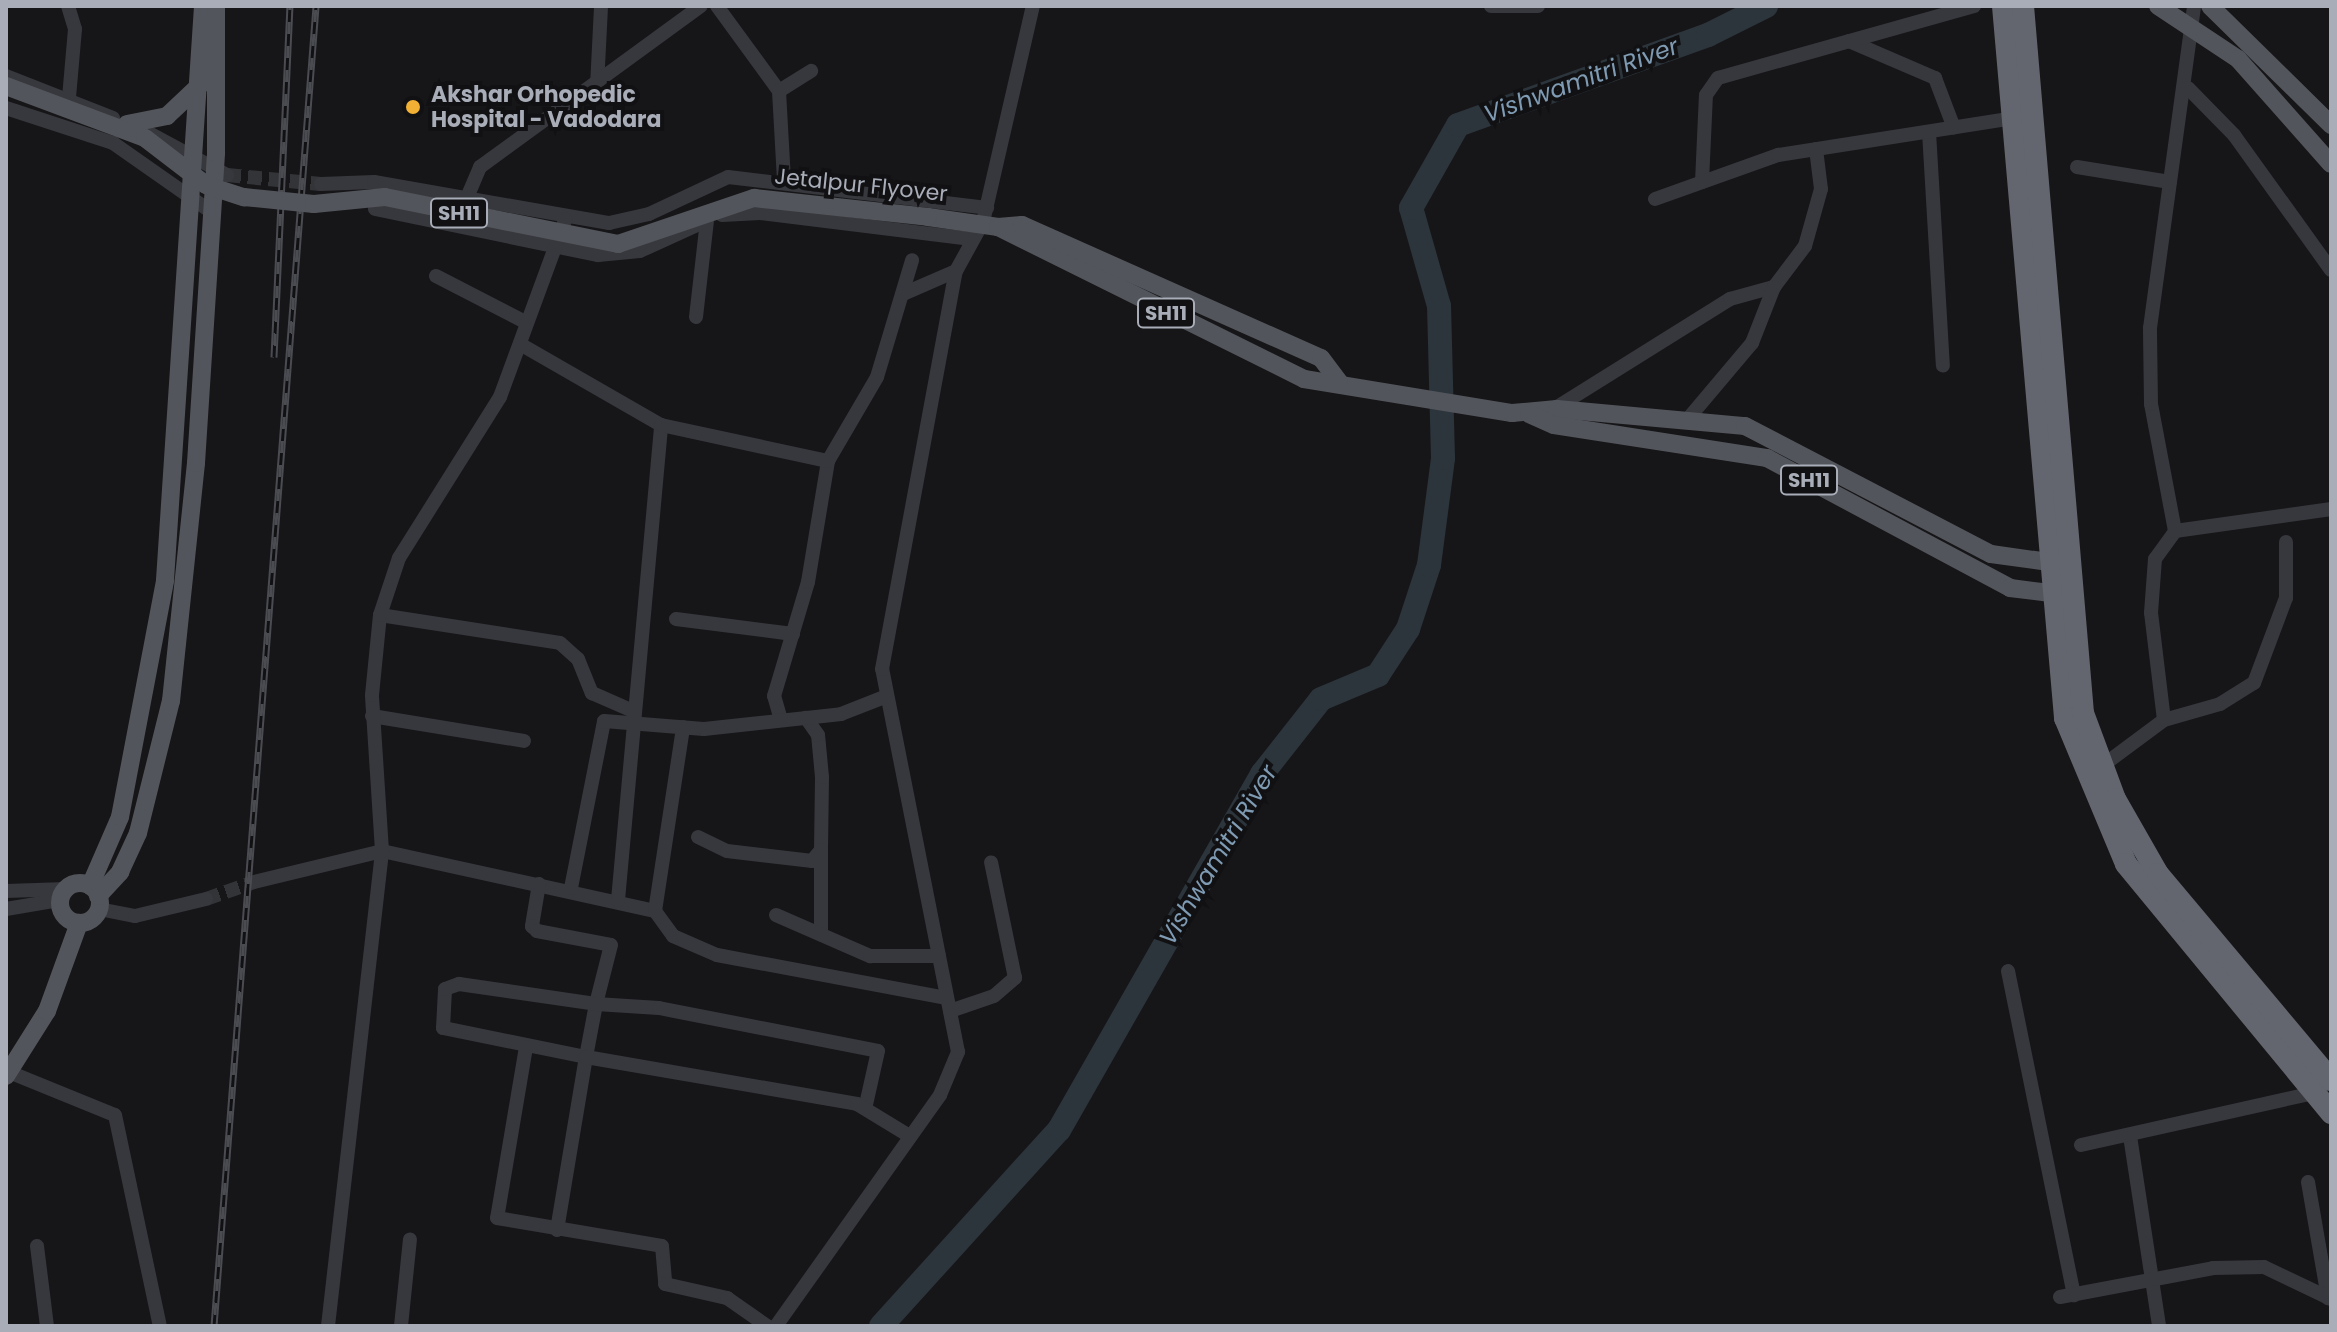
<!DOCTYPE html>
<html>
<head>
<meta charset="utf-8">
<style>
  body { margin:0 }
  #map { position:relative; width:2337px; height:1332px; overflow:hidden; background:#161618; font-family:Poppins,sans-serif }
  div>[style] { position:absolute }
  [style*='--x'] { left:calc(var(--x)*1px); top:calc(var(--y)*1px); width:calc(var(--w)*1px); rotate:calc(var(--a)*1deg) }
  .river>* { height:24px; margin:-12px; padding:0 12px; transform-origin:12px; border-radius:12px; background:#2c353c }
  .minor-tunnel>* { height:14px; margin-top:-7px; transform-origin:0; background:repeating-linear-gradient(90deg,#333438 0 14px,transparent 0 21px) }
  .minor>* { height:14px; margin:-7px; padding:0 7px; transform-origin:7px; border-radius:7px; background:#37383d }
  .major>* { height:18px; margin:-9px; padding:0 9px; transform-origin:9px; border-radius:9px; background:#53555c }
  .major>.ring { margin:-9px; padding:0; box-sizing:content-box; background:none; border:18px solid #53555c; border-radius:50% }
  .highway>* { height:22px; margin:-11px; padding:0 11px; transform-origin:11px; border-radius:11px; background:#63666e }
  .rail>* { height:7px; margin-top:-3.5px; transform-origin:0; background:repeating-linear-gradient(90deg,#111113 0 12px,#4a4c52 0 24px); box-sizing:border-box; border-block:2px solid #4a4c52 }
  .major-bridge>* { height:18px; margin:-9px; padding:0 9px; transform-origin:9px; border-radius:9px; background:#53555c }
  .dots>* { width:22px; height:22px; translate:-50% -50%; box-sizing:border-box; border:4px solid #111113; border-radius:50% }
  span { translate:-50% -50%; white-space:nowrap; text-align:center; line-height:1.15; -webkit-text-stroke:8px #111113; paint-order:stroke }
  .shield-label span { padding:2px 6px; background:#111113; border:2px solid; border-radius:6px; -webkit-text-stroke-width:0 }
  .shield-label { font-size:20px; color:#a8adb8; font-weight:700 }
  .poi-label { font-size:22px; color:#a8adb8; font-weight:700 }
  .left { translate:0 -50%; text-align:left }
  .street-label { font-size:22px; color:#a8adb8 }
  .water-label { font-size:24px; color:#7f9bb3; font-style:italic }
  .frame { position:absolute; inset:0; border:8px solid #a8adb8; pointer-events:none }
</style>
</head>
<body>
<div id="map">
  <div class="river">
    <i style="--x:881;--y:1326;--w:265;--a:-47.8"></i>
    <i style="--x:1059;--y:1130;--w:410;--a:-60.3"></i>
    <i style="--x:1262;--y:774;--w:95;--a:-51.8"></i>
    <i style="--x:1321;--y:699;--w:62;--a:-22.8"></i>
    <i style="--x:1378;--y:675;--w:55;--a:-56.9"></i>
    <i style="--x:1408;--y:629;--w:67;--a:-71.8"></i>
    <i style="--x:1429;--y:565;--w:108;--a:-82.5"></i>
    <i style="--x:1443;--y:458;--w:152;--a:-91.5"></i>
    <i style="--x:1439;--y:306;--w:102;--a:-105.9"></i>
    <i style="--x:1411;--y:208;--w:95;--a:-60.5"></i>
    <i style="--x:1458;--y:125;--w:266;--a:-19.8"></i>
    <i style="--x:1708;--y:35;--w:65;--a:-26.6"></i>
  </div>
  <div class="minor-tunnel">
    <i style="--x:227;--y:175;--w:94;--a:5.5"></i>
    <i style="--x:206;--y:899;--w:51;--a:-19.5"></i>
  </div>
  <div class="minor">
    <i style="--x:68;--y:6;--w:24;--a:73"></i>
    <i style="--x:75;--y:29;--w:68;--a:95"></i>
    <i style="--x:717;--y:6;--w:105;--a:53.9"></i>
    <i style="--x:779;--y:91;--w:89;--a:86.8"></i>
    <i style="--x:1491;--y:6;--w:47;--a:0"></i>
    <i style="--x:1849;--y:41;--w:94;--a:23.3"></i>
    <i style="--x:1935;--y:78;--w:53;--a:69.2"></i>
    <i style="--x:6;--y:76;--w:115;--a:21.4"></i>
    <i style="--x:597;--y:86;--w:80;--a:-87.1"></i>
    <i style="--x:2188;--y:88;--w:66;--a:45.6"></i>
    <i style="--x:2234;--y:135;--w:166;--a:54.3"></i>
    <i style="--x:779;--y:91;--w:38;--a:-32"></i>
    <i style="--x:6;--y:108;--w:113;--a:18.1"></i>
    <i style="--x:113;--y:143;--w:118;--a:35"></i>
    <i style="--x:147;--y:132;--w:91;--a:28.3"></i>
    <i style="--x:1929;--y:132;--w:234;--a:86.6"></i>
    <i style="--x:2077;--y:167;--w:94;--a:9.2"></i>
    <i style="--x:1702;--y:182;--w:87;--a:-87.4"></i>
    <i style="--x:1706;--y:95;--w:21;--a:-55"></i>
    <i style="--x:1718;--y:78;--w:266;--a:-15.7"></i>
    <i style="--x:321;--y:184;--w:53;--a:-2.2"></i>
    <i style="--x:374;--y:182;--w:239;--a:9.9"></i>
    <i style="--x:609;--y:223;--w:41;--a:-12.7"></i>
    <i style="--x:649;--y:214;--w:87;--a:-25.1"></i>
    <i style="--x:728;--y:177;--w:261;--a:6.8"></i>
    <i style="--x:1655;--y:199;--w:131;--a:-19.7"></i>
    <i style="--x:1778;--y:155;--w:238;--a:-8.9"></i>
    <i style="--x:466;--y:200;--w:36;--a:-67"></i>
    <i style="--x:480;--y:167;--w:273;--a:-36.1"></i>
    <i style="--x:375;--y:209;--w:228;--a:11.7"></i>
    <i style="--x:598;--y:255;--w:42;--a:-5.4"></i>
    <i style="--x:640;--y:251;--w:60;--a:-24.4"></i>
    <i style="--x:722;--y:215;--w:38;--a:-3"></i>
    <i style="--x:760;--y:213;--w:213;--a:7"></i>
    <i style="--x:436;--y:276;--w:102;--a:27.3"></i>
    <i style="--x:903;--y:294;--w:58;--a:-23.5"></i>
    <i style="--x:696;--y:317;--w:97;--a:-83.5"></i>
    <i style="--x:520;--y:344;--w:163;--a:29.9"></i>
    <i style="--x:1554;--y:409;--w:208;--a:-32"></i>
    <i style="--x:1730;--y:299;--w:46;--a:-15.3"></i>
    <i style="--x:1774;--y:287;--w:51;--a:-52.9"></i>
    <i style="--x:1805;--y:246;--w:59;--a:-74.3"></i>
    <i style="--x:1821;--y:189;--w:40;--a:-97.1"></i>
    <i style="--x:1687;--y:420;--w:101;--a:-49.8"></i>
    <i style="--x:1752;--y:343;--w:60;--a:-68.6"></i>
    <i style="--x:2175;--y:531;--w:158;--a:-8"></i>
    <i style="--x:380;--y:615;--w:182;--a:8.8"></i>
    <i style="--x:560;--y:643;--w:24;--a:42"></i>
    <i style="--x:578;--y:659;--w:37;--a:68"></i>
    <i style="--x:592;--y:693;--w:47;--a:23.8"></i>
    <i style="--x:676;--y:619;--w:118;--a:7.3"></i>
    <i style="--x:372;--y:716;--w:154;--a:9.3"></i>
    <i style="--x:781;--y:720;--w:25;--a:-106"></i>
    <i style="--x:774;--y:696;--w:119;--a:-73.4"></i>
    <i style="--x:808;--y:582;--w:123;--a:-80.6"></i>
    <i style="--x:2164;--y:720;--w:58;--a:-15.9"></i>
    <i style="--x:2220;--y:704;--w:40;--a:-32"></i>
    <i style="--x:2254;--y:683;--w:91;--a:-69.4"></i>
    <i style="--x:2286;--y:598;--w:56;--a:-90"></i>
    <i style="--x:2102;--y:766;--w:77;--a:-36.6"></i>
    <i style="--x:2164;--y:720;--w:108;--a:-96.9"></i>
    <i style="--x:2151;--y:613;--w:54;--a:-85.8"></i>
    <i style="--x:2155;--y:559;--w:34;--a:-54"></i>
    <i style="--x:2175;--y:531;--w:129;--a:-100.7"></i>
    <i style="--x:2151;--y:404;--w:76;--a:-90.8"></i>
    <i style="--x:2150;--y:328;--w:325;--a:-82.2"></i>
    <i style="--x:698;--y:837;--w:32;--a:26"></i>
    <i style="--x:727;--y:851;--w:86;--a:6.7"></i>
    <i style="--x:812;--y:861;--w:14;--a:-51"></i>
    <i style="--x:821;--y:850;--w:73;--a:-89.2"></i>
    <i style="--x:822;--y:777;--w:42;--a:-95.4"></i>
    <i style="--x:818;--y:735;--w:21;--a:-125"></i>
    <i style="--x:821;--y:850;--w:81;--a:90"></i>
    <i style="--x:254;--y:882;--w:132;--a:-13.6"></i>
    <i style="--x:382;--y:851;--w:280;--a:12.4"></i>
    <i style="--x:655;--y:911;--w:31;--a:54"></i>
    <i style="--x:673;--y:936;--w:48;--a:23.4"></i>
    <i style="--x:717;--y:955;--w:234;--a:10.6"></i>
    <i style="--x:539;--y:884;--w:43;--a:99.5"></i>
    <i style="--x:532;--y:926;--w:7;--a:45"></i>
    <i style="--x:537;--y:931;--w:75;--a:10.7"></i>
    <i style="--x:611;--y:945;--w:61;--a:104.3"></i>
    <i style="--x:596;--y:1004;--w:54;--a:100.7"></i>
    <i style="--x:586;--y:1057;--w:146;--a:-168.5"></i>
    <i style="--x:443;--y:1028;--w:39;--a:-87"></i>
    <i style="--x:445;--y:989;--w:15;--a:-20"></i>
    <i style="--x:459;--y:984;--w:138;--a:8.3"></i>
    <i style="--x:596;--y:1004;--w:63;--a:3.6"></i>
    <i style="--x:659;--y:1008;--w:223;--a:11.1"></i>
    <i style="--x:878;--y:1051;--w:59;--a:102.6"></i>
    <i style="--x:571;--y:888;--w:170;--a:-78.8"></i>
    <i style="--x:604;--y:721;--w:100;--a:4.6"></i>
    <i style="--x:704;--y:729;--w:138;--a:-6.2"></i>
    <i style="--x:841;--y:714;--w:49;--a:-21.4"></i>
    <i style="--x:6;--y:891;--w:60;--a:-1.9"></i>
    <i style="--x:618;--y:900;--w:477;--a:-84.8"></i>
    <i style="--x:661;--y:425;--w:171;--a:12.2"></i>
    <i style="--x:828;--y:461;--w:97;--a:-59.7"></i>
    <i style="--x:877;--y:377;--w:122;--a:-73.3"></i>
    <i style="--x:6;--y:909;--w:55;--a:-9.5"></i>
    <i style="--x:99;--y:909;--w:37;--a:11"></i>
    <i style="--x:135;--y:916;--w:73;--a:-13.5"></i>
    <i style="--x:655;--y:911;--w:186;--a:-81.3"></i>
    <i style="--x:776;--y:915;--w:103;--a:23.6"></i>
    <i style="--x:870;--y:956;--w:69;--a:0"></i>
    <i style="--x:2008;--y:971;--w:331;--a:78.5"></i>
    <i style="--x:950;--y:1011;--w:46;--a:-18.8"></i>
    <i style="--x:994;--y:996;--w:28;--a:-41"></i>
    <i style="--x:1015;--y:978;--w:118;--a:-101.7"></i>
    <i style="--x:526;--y:1047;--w:173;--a:99.6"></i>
    <i style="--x:497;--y:1218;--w:167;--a:9.6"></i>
    <i style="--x:662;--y:1246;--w:38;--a:85"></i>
    <i style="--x:665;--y:1284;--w:64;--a:12.7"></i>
    <i style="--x:727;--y:1298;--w:49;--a:35"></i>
    <i style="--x:9;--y:1072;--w:114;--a:22.1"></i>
    <i style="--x:115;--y:1115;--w:216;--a:78"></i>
    <i style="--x:2130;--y:1136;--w:192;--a:81.3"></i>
    <i style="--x:2081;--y:1145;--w:239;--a:-12.6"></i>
    <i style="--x:2308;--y:1182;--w:118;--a:80.2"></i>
    <i style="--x:557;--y:1230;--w:175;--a:-80.5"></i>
    <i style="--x:586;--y:1057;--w:275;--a:9.8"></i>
    <i style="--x:857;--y:1104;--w:60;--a:31.3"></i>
    <i style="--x:37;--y:1246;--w:81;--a:82.9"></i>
    <i style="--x:2060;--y:1297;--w:156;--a:-10.7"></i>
    <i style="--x:2213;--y:1268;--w:51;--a:-1.1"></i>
    <i style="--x:2264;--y:1267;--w:74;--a:25.5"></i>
    <i style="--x:328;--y:1326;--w:478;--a:-83.5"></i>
    <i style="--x:382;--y:851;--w:156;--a:-93.7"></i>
    <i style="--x:372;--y:695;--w:80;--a:-84.3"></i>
    <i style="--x:380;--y:615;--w:60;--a:-71.6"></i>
    <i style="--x:399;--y:558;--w:190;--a:-57.9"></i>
    <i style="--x:500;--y:397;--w:189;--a:-69.8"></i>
    <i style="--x:401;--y:1326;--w:87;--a:-84.1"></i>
    <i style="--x:776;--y:1326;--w:283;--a:-54.6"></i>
    <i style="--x:940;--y:1095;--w:47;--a:-67.3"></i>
    <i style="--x:958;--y:1052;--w:390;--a:-101.2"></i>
    <i style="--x:882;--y:669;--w:405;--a:-79.5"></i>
    <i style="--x:956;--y:271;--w:56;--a:-61.1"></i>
    <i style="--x:983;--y:222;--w:222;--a:-77"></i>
  </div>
  <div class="major">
    <i style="--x:2158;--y:6;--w:96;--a:33.5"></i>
    <i style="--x:2238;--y:59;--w:140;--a:48.5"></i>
    <i style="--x:2210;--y:6;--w:170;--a:44.5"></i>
    <i style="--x:127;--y:124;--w:41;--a:-11.3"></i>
    <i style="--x:167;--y:116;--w:48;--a:-43.3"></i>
    <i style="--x:928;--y:217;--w:71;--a:8.1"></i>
    <i style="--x:998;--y:227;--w:342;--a:26.4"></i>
    <i style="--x:1304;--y:379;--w:211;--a:9.3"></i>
    <i style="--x:1512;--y:413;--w:45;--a:-5.1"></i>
    <i style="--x:1557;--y:409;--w:189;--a:5.2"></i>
    <i style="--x:1745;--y:426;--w:277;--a:27.5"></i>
    <i style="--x:1991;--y:554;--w:73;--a:7.9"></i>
    <i style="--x:998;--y:227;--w:24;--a:-5"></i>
    <i style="--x:1022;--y:225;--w:327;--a:24"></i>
    <i style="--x:1321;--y:358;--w:30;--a:53"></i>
    <i style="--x:1529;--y:414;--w:27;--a:24"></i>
    <i style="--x:1554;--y:425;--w:216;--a:8.8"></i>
    <i style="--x:1767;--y:458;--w:276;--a:28.1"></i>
    <i style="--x:2010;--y:588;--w:57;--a:7"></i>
    <i class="ring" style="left:60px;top:883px;width:22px;height:22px"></i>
    <i style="--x:90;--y:886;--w:75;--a:-66.5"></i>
    <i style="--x:120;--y:817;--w:241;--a:-79.2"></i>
    <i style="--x:165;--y:580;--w:575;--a:-86.21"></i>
    <i style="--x:98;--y:896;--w:33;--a:-47"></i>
    <i style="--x:120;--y:872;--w:43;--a:-65.2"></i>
    <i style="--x:138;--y:833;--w:136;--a:-76"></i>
    <i style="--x:171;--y:701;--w:239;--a:-84"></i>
    <i style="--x:196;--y:463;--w:311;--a:-86.3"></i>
    <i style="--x:216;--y:153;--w:147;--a:-90"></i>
    <i style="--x:6;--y:1076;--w:77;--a:-57.8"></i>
    <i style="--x:47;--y:1011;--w:94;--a:-70"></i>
  </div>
  <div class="highway">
    <i style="--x:2003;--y:6;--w:715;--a:85.02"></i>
    <i style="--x:2065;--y:718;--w:158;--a:67.3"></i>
    <i style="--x:2126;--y:864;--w:323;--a:50.5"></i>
    <i style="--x:2023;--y:6;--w:710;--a:85.15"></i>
    <i style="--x:2083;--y:713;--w:92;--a:69.6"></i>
    <i style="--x:2115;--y:799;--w:86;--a:60.2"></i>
    <i style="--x:2158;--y:874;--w:269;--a:50"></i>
  </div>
  <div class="rail">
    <i style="--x:274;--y:357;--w:351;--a:-87.4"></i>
    <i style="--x:214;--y:1326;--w:1324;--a:-85.58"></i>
  </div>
  <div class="major-bridge">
    <i style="--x:6;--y:86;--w:148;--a:20.5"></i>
    <i style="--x:145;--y:138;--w:77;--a:37.6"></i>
    <i style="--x:206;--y:185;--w:40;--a:18"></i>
    <i style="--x:244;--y:197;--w:70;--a:5.7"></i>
    <i style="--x:314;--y:204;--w:71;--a:-5.6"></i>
    <i style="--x:385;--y:197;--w:238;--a:11.4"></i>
    <i style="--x:618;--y:244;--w:144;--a:-18.7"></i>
    <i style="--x:754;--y:198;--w:175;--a:6.2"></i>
  </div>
  <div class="dots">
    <i style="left:413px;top:107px;background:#f2b134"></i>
  </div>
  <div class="shield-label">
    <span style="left:459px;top:213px">SH11</span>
    <span style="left:1166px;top:313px">SH11</span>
    <span style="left:1809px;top:480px">SH11</span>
  </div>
  <div class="poi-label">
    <span class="left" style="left:431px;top:107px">Akshar Orhopedic<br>Hospital - Vadodara</span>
  </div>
  <div class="street-label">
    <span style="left:861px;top:185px;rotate:6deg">Jetalpur Flyover</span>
  </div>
  <div class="water-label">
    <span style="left:1581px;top:80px;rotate:-20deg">Vishwamitri River</span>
    <span style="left:1218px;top:855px;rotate:-59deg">Vishwamitri River</span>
  </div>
  <div class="frame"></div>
</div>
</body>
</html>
